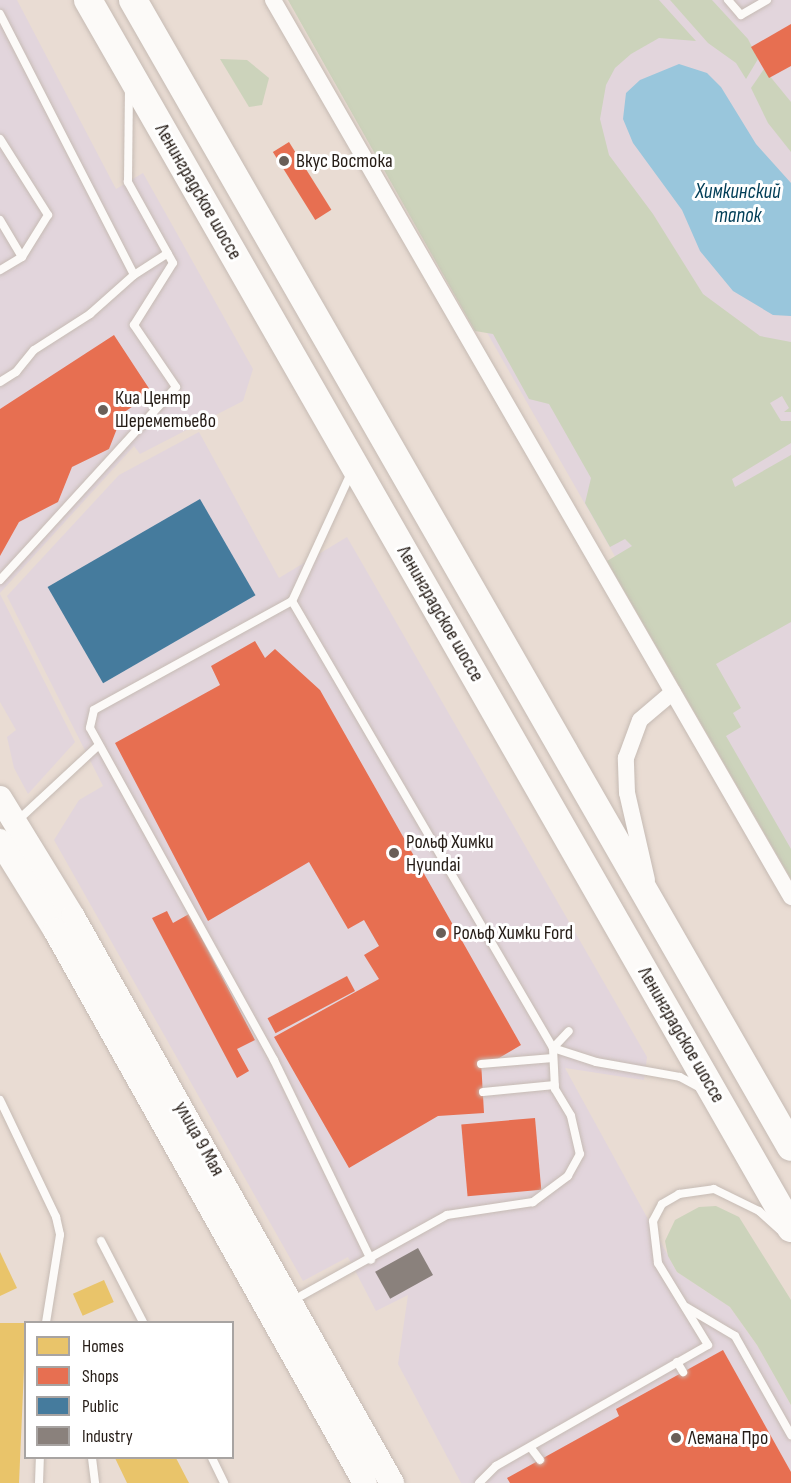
<!DOCTYPE html>
<html>
<head>
<meta charset="utf-8">
<style>
  body { margin:0 }
  #map { position:relative; width:791px; height:1483px; overflow:hidden; background:#e9dcd3; font-family:"Sofia Sans Condensed",sans-serif }
  div>[style] { position:absolute }
  [style*='--x'] { left:calc(var(--x)*1px); top:calc(var(--y)*1px); width:calc(var(--w)*1px); rotate:calc(var(--a)*1deg) }
  .commercial>* { inset:0; background:#e2d5dc }
  .green>* { inset:0; background:#ccd3bb }
  .water>* { inset:0; background:#99c6dc }
  .homes>* { inset:0; background:#e9c46a; transform-origin:0 0 }
  .shops>* { inset:0; background:#e76f51; transform-origin:0 0 }
  .public>* { inset:0; background:#457b9d; transform-origin:0 0 }
  .industry>* { inset:0; background:#8a817c; transform-origin:0 0 }
  .roads { filter:drop-shadow(0 0 2px #c6bbb4) drop-shadow(0 0 2px #c6bbb4) }
  .service>* { height:8px; margin:-4px; padding:0 4px; transform-origin:4px; border-radius:4px; background:#fcfaf8 }
  .minor>* { height:16px; margin:-8px; padding:0 8px; transform-origin:8px; border-radius:8px; background:#fcfaf8 }
  .secondary>* { height:24px; margin:-12px; padding:0 12px; transform-origin:12px; border-radius:12px; background:#fcfaf8 }
  .trunk>* { height:28px; margin:-14px; padding:0 14px; transform-origin:14px; border-radius:14px; background:#fcfaf8 }
  .dots>* { width:16px; height:16px; translate:-50% -50%; box-sizing:border-box; border:3px solid #fff; border-radius:50% }
  span { translate:-50% -50%; white-space:nowrap; text-align:center; line-height:1.15; -webkit-text-stroke:6px #fff; paint-order:stroke }
  .poi-label { font-size:20px; color:#251c16 }
  .left { translate:0 -50%; text-align:left }
  .street-label { font-size:20px; color:#251c16 }
  .water-label { font-size:21px; color:#023e57; font-style:italic }
  .legend { position:absolute; left:24px; top:1321px; width:210px; height:138px; box-sizing:border-box; background:#fff; border:2px solid #a8a4a2; margin:0; padding:8px 10px; list-style:none; font-size:18px; color:#251c16 }
  .legend li { display:flex; align-items:center; gap:12px; height:30px }
  .legend b { width:30px; border:2px solid #a8a4a2 }
</style>
</head>
<body>
<div id="map">
  <div class="commercial">
    <i style="clip-path:polygon(0 0,17px 0,116px 189px,143px 173px,253px 369px,243px 401px,140px 454px,134px 446px,0 593px)"></i>
    <i style="clip-path:polygon(473px 0,791px 0,791px 864px,394px 170px)"></i>
    <i style="clip-path:polygon(199px 432px,279px 578px,347px 537px,647px 1057px,644px 1080px,565px 1068px,677px 1272px,730px 1307px,757px 1345px,791px 1405px,791px 1483px,461px 1483px,398px 1364px,408px 1295px,376px 1311px,348px 1257px,303px 1281px,54px 840px,79px 800px,103px 786px,7px 596px,119px 475px)"></i>
    <i style="clip-path:polygon(0 594px,75px 742px,28px 794px,14px 768px,7px 737px,16px 730px,0 702px)"></i>
  </div>
  <div class="green">
    <i style="clip-path:polygon(288px 0,659px 0,696px 41px,659px 38px,631px 54px,615px 68px,606px 85px,600px 119px,609px 155px,653px 214px,703px 294px,760px 336px,791px 342px,791px 412px,784px 412px,789px 408px,782px 396px,770px 403px,781px 421px,791px 421px,791px 443px,732px 479px,735px 487px,791px 455px,791px 622px,716px 664px,741px 708px,733px 713px,741px 727px,726px 736px,791px 849px,791px 879px,607px 561px,632px 546px,625px 539px,610px 547px,585px 503px,591px 478px,549px 404px,529px 399px,493px 334px,475px 331px)"></i>
    <i style="clip-path:polygon(670px 0,712px 0,748px 39px,758px 59px,746px 79px,736px 63px,708px 43px)"></i>
    <i style="clip-path:polygon(220px 59px,247px 60px,269px 78px,262px 105px,249px 107px)"></i>
    <i style="clip-path:polygon(764px 69px,791px 102px,791px 152px,768px 123px,751px 88px)"></i>
    <i style="clip-path:polygon(716px 1206px,739px 1217px,791px 1300px,791px 1405px,757px 1345px,730px 1307px,677px 1272px,668px 1256px,665px 1241px,675px 1220px,699px 1207px)"></i>
  </div>
  <div class="water">
    <i style="clip-path:polygon(679px 64px,707px 73px,721px 87px,756px 144px,791px 183px,791px 316px,773px 315px,733px 291px,700px 251px,682px 210px,633px 143px,623px 119px,626px 93px,640px 80px)"></i>
  </div>
  <div class="homes">
    <i style="clip-path:polygon(0 1252px,17px 1288px,0 1296px)"></i>
    <i style="left:104px;top:1280px;width:24px;height:34px;rotate:66deg"></i>
    <i style="clip-path:polygon(0 1323px,26px 1323px,19px 1483px,0 1483px)"></i>
    <i style="clip-path:polygon(115px 1458px,176px 1458px,189px 1483px,127px 1483px)"></i>
  </div>
  <div class="shops">
    <i style="clip-path:polygon(791px 24px,791px 66px,769px 78px,751px 47px)"></i>
    <i style="left:289px;top:142px;width:80px;height:19px;rotate:58deg"></i>
    <i style="clip-path:polygon(114px 335px,152px 393px,123px 413px,109px 449px,72px 467px,58px 502px,19px 522px,0 556px,0 409px)"></i>
    <i style="clip-path:polygon(255px 641px,265px 658px,275px 649px,320px 690px,521px 1045px,494px 1061px,481px 1061px,484px 1113px,438px 1116px,349px 1168px,274px 1037px,379px 979px,364px 955px,379px 946px,364px 920px,348px 929px,309px 862px,208px 921px,115px 743px,220px 685px,211px 666px)"></i>
    <i style="clip-path:polygon(167px 911px,173px 923px,189px 914px,255px 1040px,237px 1049px,249px 1071px,237px 1078px,152px 918px)"></i>
    <i style="left:347px;top:976px;width:17px;height:90px;rotate:62deg"></i>
    <i style="left:535px;top:1118px;width:72px;height:74px;rotate:85deg"></i>
    <i style="clip-path:polygon(723px 1350px,791px 1472px,791px 1483px,510px 1483px,507px 1478px,619px 1416px,616px 1409px)"></i>
  </div>
  <div class="public">
    <i style="left:200px;top:499px;width:111px;height:176px;rotate:60deg"></i>
  </div>
  <div class="industry">
    <i style="left:418px;top:1248px;width:31px;height:49px;rotate:61deg"></i>
  </div>
  <div class="roads">
    <div class="service">
      <i style="--x:728;--y:0;--w:20;--a:49"></i>
      <i style="--x:741;--y:15;--w:30;--a:-30"></i>
      <i style="--x:0;--y:14;--w:293;--a:62.8"></i>
      <i style="--x:0;--y:139;--w:90;--a:57.7"></i>
      <i style="--x:48;--y:215;--w:49;--a:121.8"></i>
      <i style="--x:0;--y:220;--w:43;--a:59.3"></i>
      <i style="--x:22;--y:257;--w:26;--a:149"></i>
      <i style="--x:0;--y:382;--w:19;--a:-32"></i>
      <i style="--x:16;--y:372;--w:28;--a:-51"></i>
      <i style="--x:34;--y:350;--w:67;--a:-32.7"></i>
      <i style="--x:90;--y:314;--w:59;--a:-41.6"></i>
      <i style="--x:134;--y:275;--w:40;--a:-32.9"></i>
      <i style="--x:351;--y:473;--w:141;--a:114.7"></i>
      <i style="--x:292;--y:601;--w:226;--a:151.2"></i>
      <i style="--x:94;--y:710;--w:18;--a:103"></i>
      <i style="--x:90;--y:728;--w:380;--a:61"></i>
      <i style="--x:274;--y:1060;--w:222;--a:64.1"></i>
      <i style="--x:0;--y:580;--w:261;--a:-47.6"></i>
      <i style="--x:176;--y:387;--w:75;--a:-124.1"></i>
      <i style="--x:134;--y:325;--w:73;--a:-57.8"></i>
      <i style="--x:173;--y:263;--w:93;--a:-119.1"></i>
      <i style="--x:128;--y:182;--w:91;--a:-89.4"></i>
      <i style="--x:292;--y:601;--w:518;--a:59.72"></i>
      <i style="--x:553;--y:1048;--w:41;--a:87.2"></i>
      <i style="--x:555;--y:1089;--w:31;--a:59"></i>
      <i style="--x:571;--y:1116;--w:39;--a:77"></i>
      <i style="--x:580;--y:1154;--w:25;--a:119"></i>
      <i style="--x:568;--y:1176;--w:44;--a:143.4"></i>
      <i style="--x:533;--y:1202;--w:87;--a:171.4"></i>
      <i style="--x:447;--y:1215;--w:177;--a:151"></i>
      <i style="--x:16;--y:822;--w:113;--a:-42.9"></i>
      <i style="--x:553;--y:1048;--w:45;--a:18"></i>
      <i style="--x:596;--y:1062;--w:85;--a:10.1"></i>
      <i style="--x:680;--y:1077;--w:21;--a:28"></i>
      <i style="--x:553;--y:1048;--w:23;--a:-47"></i>
      <i style="--x:481;--y:1064;--w:72;--a:-4.8"></i>
      <i style="--x:483;--y:1092;--w:72;--a:-5.6"></i>
      <i style="--x:0;--y:1100;--w:130;--a:64.4"></i>
      <i style="--x:56;--y:1217;--w:18;--a:77"></i>
      <i style="--x:60;--y:1235;--w:88;--a:99.1"></i>
      <i style="--x:101;--y:1241;--w:91;--a:62.6"></i>
      <i style="--x:686;--y:1307;--w:57;--a:30.6"></i>
      <i style="--x:735;--y:1336;--w:114;--a:60.5"></i>
      <i style="--x:677;--y:1362;--w:12;--a:59"></i>
      <i style="--x:531;--y:1448;--w:15;--a:53"></i>
      <i style="--x:92;--y:1458;--w:25;--a:83"></i>
      <i style="--x:212;--y:1458;--w:28;--a:64"></i>
      <i style="--x:39;--y:1483;--w:25;--a:-88"></i>
      <i style="--x:479;--y:1483;--w:24;--a:-45"></i>
      <i style="--x:496;--y:1466;--w:244;--a:-29.7"></i>
      <i style="--x:708;--y:1345;--w:96;--a:-121.4"></i>
      <i style="--x:658;--y:1263;--w:42;--a:-96.8"></i>
      <i style="--x:653;--y:1221;--w:19;--a:-62"></i>
      <i style="--x:662;--y:1204;--w:20;--a:-30"></i>
      <i style="--x:679;--y:1194;--w:35;--a:-8"></i>
      <i style="--x:714;--y:1189;--w:50;--a:26.1"></i>
      <i style="--x:759;--y:1211;--w:28;--a:42"></i>
    </div>
    <div class="minor">
      <i style="--x:273;--y:0;--w:1036;--a:59.99"></i>
      <i style="--x:647;--y:880;--w:89;--a:-102.9"></i>
      <i style="--x:627;--y:793;--w:35;--a:-92"></i>
      <i style="--x:626;--y:758;--w:40;--a:-69.8"></i>
      <i style="--x:640;--y:720;--w:43;--a:-40.3"></i>
    </div>
    <div class="secondary">
      <i style="--x:0;--y:798;--w:140;--a:58.5"></i>
      <i style="--x:73;--y:917;--w:650;--a:60.59"></i>
      <i style="--x:0;--y:841;--w:105;--a:58.3"></i>
      <i style="--x:55;--y:930;--w:634;--a:60.73"></i>
    </div>
    <div class="trunk">
      <i style="--x:88;--y:0;--w:1415;--a:60.21"></i>
      <i style="--x:133;--y:0;--w:1322;--a:60.16"></i>
    </div>
  </div>
  <div class="dots">
    <i style="left:284px;top:161px;background:#6a5f58"></i>
    <i style="left:103px;top:410px;background:#6a5f58"></i>
    <i style="left:394px;top:853px;background:#6a5f58"></i>
    <i style="left:441px;top:933px;background:#6a5f58"></i>
    <i style="left:676px;top:1438px;background:#6a5f58"></i>
  </div>
  <div class="poi-label">
    <span class="left" style="left:296px;top:161px">Вкус Востока</span>
    <span class="left" style="left:115px;top:410px">Киа Центр<br>Шереметьево</span>
    <span class="left" style="left:406px;top:854px">Рольф Химки<br>Hyundai</span>
    <span class="left" style="left:453px;top:933px">Рольф Химки Ford</span>
    <span class="left" style="left:688px;top:1438px">Лемана Про</span>
  </div>
  <div class="street-label">
    <span style="left:198px;top:192px;rotate:60deg">Ленинградское шоссе</span>
    <span style="left:440px;top:614px;rotate:60deg">Ленинградское шоссе</span>
    <span style="left:681px;top:1035px;rotate:60deg">Ленинградское шоссе</span>
    <span style="left:199px;top:1139px;rotate:61deg">улица 9 Мая</span>
  </div>
  <div class="water-label">
    <span style="left:738px;top:204px">Химкинский<br>тапок</span>
  </div>
  <ul class="legend">
  <li><b style="height:16px;background:#e9c46a"></b>Homes</li>
  <li><b style="height:16px;background:#e76f51"></b>Shops</li>
  <li><b style="height:16px;background:#457b9d"></b>Public</li>
  <li><b style="height:16px;background:#8a817c"></b>Industry</li>
  </ul>
</div>
</body>
</html>
